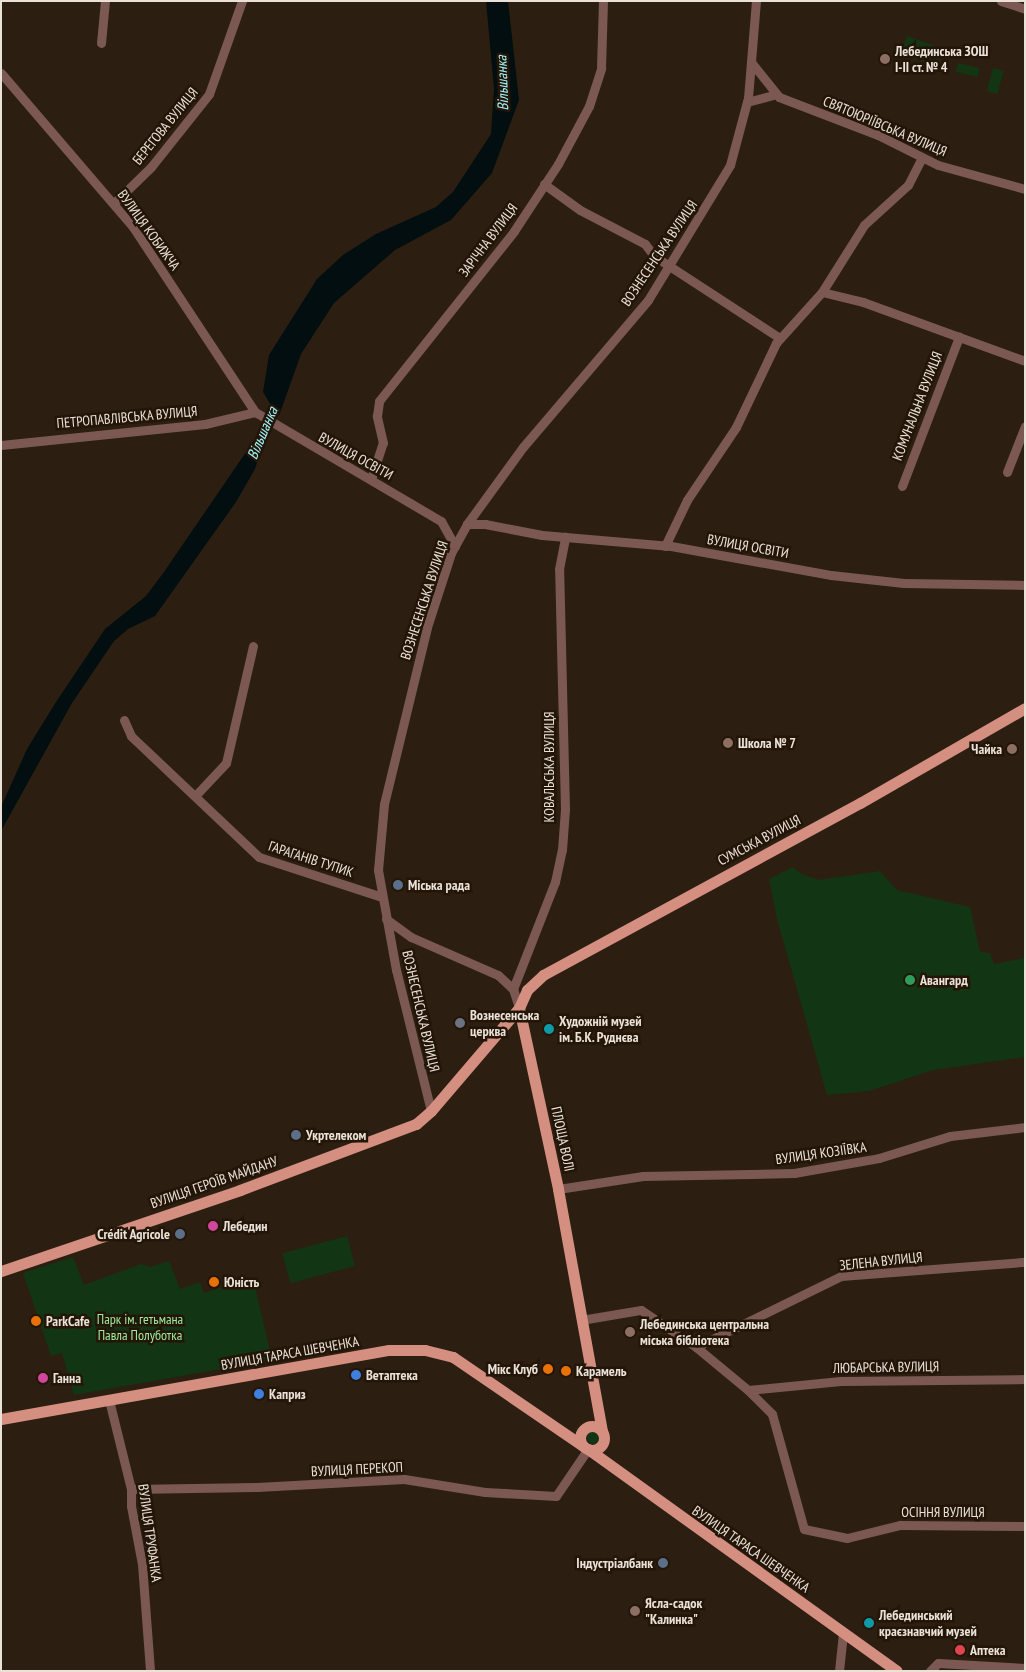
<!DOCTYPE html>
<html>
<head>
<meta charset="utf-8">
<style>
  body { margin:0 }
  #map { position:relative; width:1026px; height:1672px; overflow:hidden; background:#2c1f11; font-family:"PT Sans Narrow",sans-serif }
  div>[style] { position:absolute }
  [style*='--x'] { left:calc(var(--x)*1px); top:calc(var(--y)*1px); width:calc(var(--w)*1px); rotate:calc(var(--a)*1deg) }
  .green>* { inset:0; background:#123513; transform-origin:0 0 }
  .round { border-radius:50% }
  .water>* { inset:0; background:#020e0f }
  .minor>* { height:9px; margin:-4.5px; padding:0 4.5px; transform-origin:4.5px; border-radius:4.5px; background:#7b5952 }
  .major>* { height:11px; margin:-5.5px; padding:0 5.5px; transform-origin:5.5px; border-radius:5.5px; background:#d58f80 }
  .major>.ring { margin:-5.5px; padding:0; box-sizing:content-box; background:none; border:11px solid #d58f80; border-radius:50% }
  .dots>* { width:14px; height:14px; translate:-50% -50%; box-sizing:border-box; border:2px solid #231608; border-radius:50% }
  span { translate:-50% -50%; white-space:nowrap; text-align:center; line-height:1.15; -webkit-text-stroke:5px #231608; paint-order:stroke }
  .poi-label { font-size:14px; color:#eae1d7; font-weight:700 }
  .left { translate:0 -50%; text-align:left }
  .right { translate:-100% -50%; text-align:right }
  .street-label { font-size:14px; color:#eae1d7 }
  .park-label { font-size:14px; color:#9ded9c }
  .water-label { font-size:15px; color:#a2f5fb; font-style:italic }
  .frame { position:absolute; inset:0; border:2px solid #eae1d7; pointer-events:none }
</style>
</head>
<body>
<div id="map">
  <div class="green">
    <i style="left:907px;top:36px;width:37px;height:19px;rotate:19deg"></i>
    <i style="left:958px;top:63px;width:22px;height:9px;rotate:13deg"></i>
    <i style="left:993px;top:68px;width:11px;height:24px;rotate:15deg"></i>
    <i style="clip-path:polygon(793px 867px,800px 873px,818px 880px,880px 871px,897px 890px,970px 907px,980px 952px,990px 953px,994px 964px,1024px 958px,1025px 1057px,933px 1070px,869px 1091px,827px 1095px,777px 919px,769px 879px)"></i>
    <i style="left:347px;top:1236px;width:31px;height:67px;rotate:75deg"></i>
    <i style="clip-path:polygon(73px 1257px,84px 1285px,141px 1264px,150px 1267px,169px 1261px,180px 1289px,200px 1282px,204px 1293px,253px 1278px,272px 1360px,74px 1395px,62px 1353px,51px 1356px,23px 1273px)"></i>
    <i class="round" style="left:587px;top:1432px;width:12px;height:12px"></i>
  </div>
  <div class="water">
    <i style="clip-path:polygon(486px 1px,508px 1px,519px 100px,492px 173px,451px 220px,395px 250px,334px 303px,301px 354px,280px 413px,265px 438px,255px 469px,236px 502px,155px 616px,128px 629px,114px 641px,72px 703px,1px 831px,1px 807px,27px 749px,56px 702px,105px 629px,146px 596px,164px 572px,259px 433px,272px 407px,263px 392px,269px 355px,317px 279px,343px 255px,376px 234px,436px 207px,453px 192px,491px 134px,494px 89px)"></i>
  </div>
  <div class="minor">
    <i style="--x:1001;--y:1;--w:25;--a:18"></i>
    <i style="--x:101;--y:43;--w:42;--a:-84.6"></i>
    <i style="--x:751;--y:62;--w:45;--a:51.3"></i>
    <i style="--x:779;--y:97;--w:106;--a:21"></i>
    <i style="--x:878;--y:135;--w:67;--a:26.6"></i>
    <i style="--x:938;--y:165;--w:90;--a:15.4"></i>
    <i style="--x:1;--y:73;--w:203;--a:49.4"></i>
    <i style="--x:133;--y:227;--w:222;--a:56.6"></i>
    <i style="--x:255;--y:412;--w:216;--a:30.4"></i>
    <i style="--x:441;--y:521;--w:29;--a:61"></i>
    <i style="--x:747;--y:102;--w:30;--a:-15"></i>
    <i style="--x:544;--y:184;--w:44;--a:35.8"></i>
    <i style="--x:580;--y:210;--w:73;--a:27.6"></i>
    <i style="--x:645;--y:244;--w:15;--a:53"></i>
    <i style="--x:654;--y:256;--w:150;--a:33.1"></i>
    <i style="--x:114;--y:203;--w:52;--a:-44.2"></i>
    <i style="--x:151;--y:167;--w:93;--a:-51.5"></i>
    <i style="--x:209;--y:94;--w:99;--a:-70.5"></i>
    <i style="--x:822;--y:292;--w:42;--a:13.7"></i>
    <i style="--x:863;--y:302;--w:172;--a:20"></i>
    <i style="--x:1;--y:445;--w:205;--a:-5.9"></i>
    <i style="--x:205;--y:424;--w:51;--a:-13.5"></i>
    <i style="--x:1007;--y:472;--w:49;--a:-68.6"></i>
    <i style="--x:371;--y:479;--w:38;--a:-72"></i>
    <i style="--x:383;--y:443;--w:28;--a:-103"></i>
    <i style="--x:377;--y:416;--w:15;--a:-82"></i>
    <i style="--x:379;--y:401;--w:217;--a:-51.5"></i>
    <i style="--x:514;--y:231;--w:80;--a:-56.7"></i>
    <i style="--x:558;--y:164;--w:66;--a:-61.9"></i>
    <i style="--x:589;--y:106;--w:40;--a:-72"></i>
    <i style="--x:601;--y:68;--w:67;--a:-88.3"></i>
    <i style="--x:902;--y:486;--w:160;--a:-69.1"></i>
    <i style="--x:467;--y:524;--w:18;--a:0"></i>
    <i style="--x:485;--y:524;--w:58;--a:10.9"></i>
    <i style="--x:542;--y:535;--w:129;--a:4.9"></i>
    <i style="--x:671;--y:546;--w:163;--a:10.3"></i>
    <i style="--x:831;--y:575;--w:73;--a:6.3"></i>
    <i style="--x:904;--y:583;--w:121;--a:0.9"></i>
    <i style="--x:665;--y:546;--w:51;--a:-64.4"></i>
    <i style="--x:687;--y:500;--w:88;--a:-56.1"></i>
    <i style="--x:736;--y:427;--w:93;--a:-64.5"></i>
    <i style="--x:776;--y:343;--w:69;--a:-48"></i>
    <i style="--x:822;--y:292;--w:79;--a:-57.9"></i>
    <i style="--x:864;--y:225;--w:59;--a:-42.3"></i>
    <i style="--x:908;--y:185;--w:30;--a:-63"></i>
    <i style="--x:124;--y:720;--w:17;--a:66"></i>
    <i style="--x:131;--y:736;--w:176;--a:43.4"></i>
    <i style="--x:259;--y:857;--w:129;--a:18"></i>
    <i style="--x:195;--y:796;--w:45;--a:-46.8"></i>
    <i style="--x:226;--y:763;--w:120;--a:-77"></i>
    <i style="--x:386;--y:919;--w:31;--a:36"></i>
    <i style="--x:411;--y:937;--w:95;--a:23.6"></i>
    <i style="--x:498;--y:975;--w:21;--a:43"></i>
    <i style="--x:513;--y:989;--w:20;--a:72"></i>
    <i style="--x:513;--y:989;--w:115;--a:-68.6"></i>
    <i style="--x:555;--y:882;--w:33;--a:-78"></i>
    <i style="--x:562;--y:850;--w:41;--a:-85.8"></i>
    <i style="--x:565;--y:809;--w:240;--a:-91.4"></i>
    <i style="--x:559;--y:569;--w:33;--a:-79"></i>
    <i style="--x:431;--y:1111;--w:145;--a:-103.9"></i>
    <i style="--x:396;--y:970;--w:102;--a:-100.2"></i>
    <i style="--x:378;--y:870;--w:66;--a:-84.8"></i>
    <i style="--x:384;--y:804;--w:182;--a:-76.3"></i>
    <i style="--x:427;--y:627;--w:78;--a:-72"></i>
    <i style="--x:451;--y:553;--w:33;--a:-61"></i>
    <i style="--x:467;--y:524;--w:95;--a:-54"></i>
    <i style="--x:523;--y:447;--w:193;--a:-49.6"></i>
    <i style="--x:648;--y:300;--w:158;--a:-58.7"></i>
    <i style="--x:730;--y:165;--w:69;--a:-75"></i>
    <i style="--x:748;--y:98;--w:97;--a:-85.3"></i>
    <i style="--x:558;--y:1189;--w:86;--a:-8.7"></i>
    <i style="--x:643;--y:1176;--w:151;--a:-1.1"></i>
    <i style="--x:794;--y:1173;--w:86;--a:-10"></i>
    <i style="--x:879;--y:1158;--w:74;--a:-17.2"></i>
    <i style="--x:950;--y:1136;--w:76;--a:-6.8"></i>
    <i style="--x:581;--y:1320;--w:61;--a:-9.5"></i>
    <i style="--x:641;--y:1310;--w:66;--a:33.9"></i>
    <i style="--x:696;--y:1347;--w:67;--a:39.6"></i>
    <i style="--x:748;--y:1390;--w:34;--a:45"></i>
    <i style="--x:772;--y:1414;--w:119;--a:74.5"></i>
    <i style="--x:804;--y:1529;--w:44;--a:11.8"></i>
    <i style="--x:847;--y:1538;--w:55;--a:-13.8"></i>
    <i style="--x:900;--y:1525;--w:125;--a:0.5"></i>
    <i style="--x:696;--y:1347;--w:161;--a:-26.1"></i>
    <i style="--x:841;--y:1276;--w:185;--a:-4.4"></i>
    <i style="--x:748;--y:1390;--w:93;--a:-5.5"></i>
    <i style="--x:841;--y:1381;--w:184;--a:-0.6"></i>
    <i style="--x:109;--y:1400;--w:92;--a:76.1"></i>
    <i style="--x:131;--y:1489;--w:17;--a:90"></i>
    <i style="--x:131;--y:1506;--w:59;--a:79.3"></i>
    <i style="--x:142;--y:1564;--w:107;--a:85.7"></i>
    <i style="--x:131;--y:1489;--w:126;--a:-0.9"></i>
    <i style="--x:257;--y:1487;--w:147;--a:-3.1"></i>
    <i style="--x:404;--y:1479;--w:82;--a:9.1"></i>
    <i style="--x:485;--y:1492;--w:71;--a:3.2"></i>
    <i style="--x:556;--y:1496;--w:57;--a:-55.8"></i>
    <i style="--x:839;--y:1671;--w:39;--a:-84"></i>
    <i style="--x:930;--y:1671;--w:11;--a:-45"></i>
    <i style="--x:938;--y:1663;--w:87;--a:3.3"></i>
  </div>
  <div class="major">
    <i style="--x:519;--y:1008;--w:185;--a:77.8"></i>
    <i style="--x:558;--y:1189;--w:245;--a:79.7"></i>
    <i style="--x:1;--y:1271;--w:252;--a:-18.7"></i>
    <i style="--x:240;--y:1190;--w:188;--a:-20.6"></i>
    <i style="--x:416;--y:1124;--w:20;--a:-41"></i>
    <i style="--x:431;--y:1111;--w:135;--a:-49.5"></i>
    <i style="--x:519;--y:1008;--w:20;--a:-66"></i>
    <i style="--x:527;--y:990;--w:22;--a:-43"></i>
    <i style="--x:543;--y:975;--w:361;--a:-28.5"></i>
    <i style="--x:860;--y:803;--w:190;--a:-29.9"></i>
    <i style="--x:1;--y:1419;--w:394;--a:-10.1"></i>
    <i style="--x:389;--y:1350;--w:36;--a:0"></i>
    <i style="--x:425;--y:1350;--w:29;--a:14"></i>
    <i style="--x:453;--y:1357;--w:158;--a:34.4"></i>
    <i class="ring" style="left:580px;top:1426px;width:13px;height:13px"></i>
    <i style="--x:588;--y:1449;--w:380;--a:35.7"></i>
  </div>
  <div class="dots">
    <i style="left:885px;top:59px;background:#8d6e63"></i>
    <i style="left:728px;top:743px;background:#8d6e63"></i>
    <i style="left:1012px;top:749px;background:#8d6e63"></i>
    <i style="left:398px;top:885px;background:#5c6f8a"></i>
    <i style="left:910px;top:980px;background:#2e9e5b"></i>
    <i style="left:460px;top:1023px;background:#6b7280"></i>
    <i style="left:549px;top:1029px;background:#0f9aa8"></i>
    <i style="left:296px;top:1135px;background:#5c6f8a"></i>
    <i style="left:213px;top:1226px;background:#d1479c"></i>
    <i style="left:180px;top:1234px;background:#5c6f8a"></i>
    <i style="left:214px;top:1282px;background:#e8710a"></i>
    <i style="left:36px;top:1321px;background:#e8710a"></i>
    <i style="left:630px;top:1332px;background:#8d6e63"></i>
    <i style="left:548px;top:1369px;background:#e8710a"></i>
    <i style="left:566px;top:1371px;background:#e8710a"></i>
    <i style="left:356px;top:1375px;background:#3f7fe0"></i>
    <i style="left:43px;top:1378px;background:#d1479c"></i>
    <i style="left:259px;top:1394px;background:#3f7fe0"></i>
    <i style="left:663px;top:1563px;background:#5c6f8a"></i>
    <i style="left:635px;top:1611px;background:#8d6e63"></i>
    <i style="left:869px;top:1623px;background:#0f9aa8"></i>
    <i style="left:960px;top:1650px;background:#e0444e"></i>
  </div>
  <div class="poi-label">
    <span class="left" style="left:895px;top:59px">Лебединська ЗОШ<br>І-ІІ ст. № 4</span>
    <span class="left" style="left:738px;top:743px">Школа № 7</span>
    <span class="right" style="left:1002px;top:749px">Чайка</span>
    <span class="left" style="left:408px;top:885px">Міська рада</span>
    <span class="left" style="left:920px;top:980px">Авангард</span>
    <span class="left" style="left:470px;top:1023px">Вознесенська<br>церква</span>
    <span class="left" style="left:559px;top:1029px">Художній музей<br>ім. Б.К. Руднєва</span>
    <span class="left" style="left:306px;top:1135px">Укртелеком</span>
    <span class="left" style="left:223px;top:1226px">Лебедин</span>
    <span class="right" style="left:170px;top:1234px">Crédit Agricole</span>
    <span class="left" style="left:224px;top:1282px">Юність</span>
    <span class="left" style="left:46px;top:1321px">ParkCafe</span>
    <span class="left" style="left:640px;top:1332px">Лебединська центральна<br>міська бібліотека</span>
    <span class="right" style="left:538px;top:1369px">Мікс Клуб</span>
    <span class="left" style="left:576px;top:1371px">Карамель</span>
    <span class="left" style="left:366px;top:1375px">Ветаптека</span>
    <span class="left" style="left:53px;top:1378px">Ганна</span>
    <span class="left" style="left:269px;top:1394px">Каприз</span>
    <span class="right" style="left:653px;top:1563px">Індустріалбанк</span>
    <span class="left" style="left:645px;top:1611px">Ясла-садок<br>"Калинка"</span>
    <span class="left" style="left:879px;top:1623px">Лебединський<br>краєзнавчий музей</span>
    <span class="left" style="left:970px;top:1650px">Аптека</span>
  </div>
  <div class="street-label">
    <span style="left:165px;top:126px;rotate:-51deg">БЕРЕГОВА ВУЛИЦЯ</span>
    <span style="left:885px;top:126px;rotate:23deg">СВЯТОЮРІЇВСЬКА ВУЛИЦЯ</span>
    <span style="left:149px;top:230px;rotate:54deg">ВУЛИЦЯ КОБИЖЧА</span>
    <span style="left:488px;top:240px;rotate:-53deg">ЗАРІЧНА ВУЛИЦЯ</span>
    <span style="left:659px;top:253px;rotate:-56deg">ВОЗНЕСЕНСЬКА ВУЛИЦЯ</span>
    <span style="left:917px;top:406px;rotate:-69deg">КОМУНАЛЬНА ВУЛИЦЯ</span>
    <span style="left:127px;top:417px;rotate:-5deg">ПЕТРОПАВЛІВСЬКА ВУЛИЦЯ</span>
    <span style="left:356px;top:456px;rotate:29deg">ВУЛИЦЯ ОСВІТИ</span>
    <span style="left:748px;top:546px;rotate:10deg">ВУЛИЦЯ ОСВІТИ</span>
    <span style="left:424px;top:600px;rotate:-72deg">ВОЗНЕСЕНСЬКА ВУЛИЦЯ</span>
    <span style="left:549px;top:767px;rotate:-90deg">КОВАЛЬСЬКА ВУЛИЦЯ</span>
    <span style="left:759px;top:840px;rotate:-28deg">СУМСЬКА ВУЛИЦЯ</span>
    <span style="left:311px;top:859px;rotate:18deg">ГАРАГАНІВ ТУПИК</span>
    <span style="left:421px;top:1011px;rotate:77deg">ВОЗНЕСЕНСЬКА ВУЛИЦЯ</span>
    <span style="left:563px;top:1139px;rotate:78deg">ПЛОЩА ВОЛІ</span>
    <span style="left:821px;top:1153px;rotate:-8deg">ВУЛИЦЯ КОЗІЇВКА</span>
    <span style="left:214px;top:1182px;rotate:-19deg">ВУЛИЦЯ ГЕРОЇВ МАЙДАНУ</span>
    <span style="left:881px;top:1261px;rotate:-6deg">ЗЕЛЕНА ВУЛИЦЯ</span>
    <span style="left:290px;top:1353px;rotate:-10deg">ВУЛИЦЯ ТАРАСА ШЕВЧЕНКА</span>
    <span style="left:886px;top:1367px;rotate:-1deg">ЛЮБАРСЬКА ВУЛИЦЯ</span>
    <span style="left:357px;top:1469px;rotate:-3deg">ВУЛИЦЯ ПЕРЕКОП</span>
    <span style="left:943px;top:1512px">ОСІННЯ ВУЛИЦЯ</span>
    <span style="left:150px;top:1533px;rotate:82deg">ВУЛИЦЯ ТРУФАНКА</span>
    <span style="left:751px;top:1549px;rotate:35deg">ВУЛИЦЯ ТАРАСА ШЕВЧЕНКА</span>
  </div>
  <div class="park-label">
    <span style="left:140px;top:1327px">Парк ім. гетьмана<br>Павла Полуботка</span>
  </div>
  <div class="water-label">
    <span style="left:502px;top:83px;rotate:-92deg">Вільшанка</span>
    <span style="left:262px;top:433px;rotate:-67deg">Вільшанка</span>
  </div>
  <div class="frame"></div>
</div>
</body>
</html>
